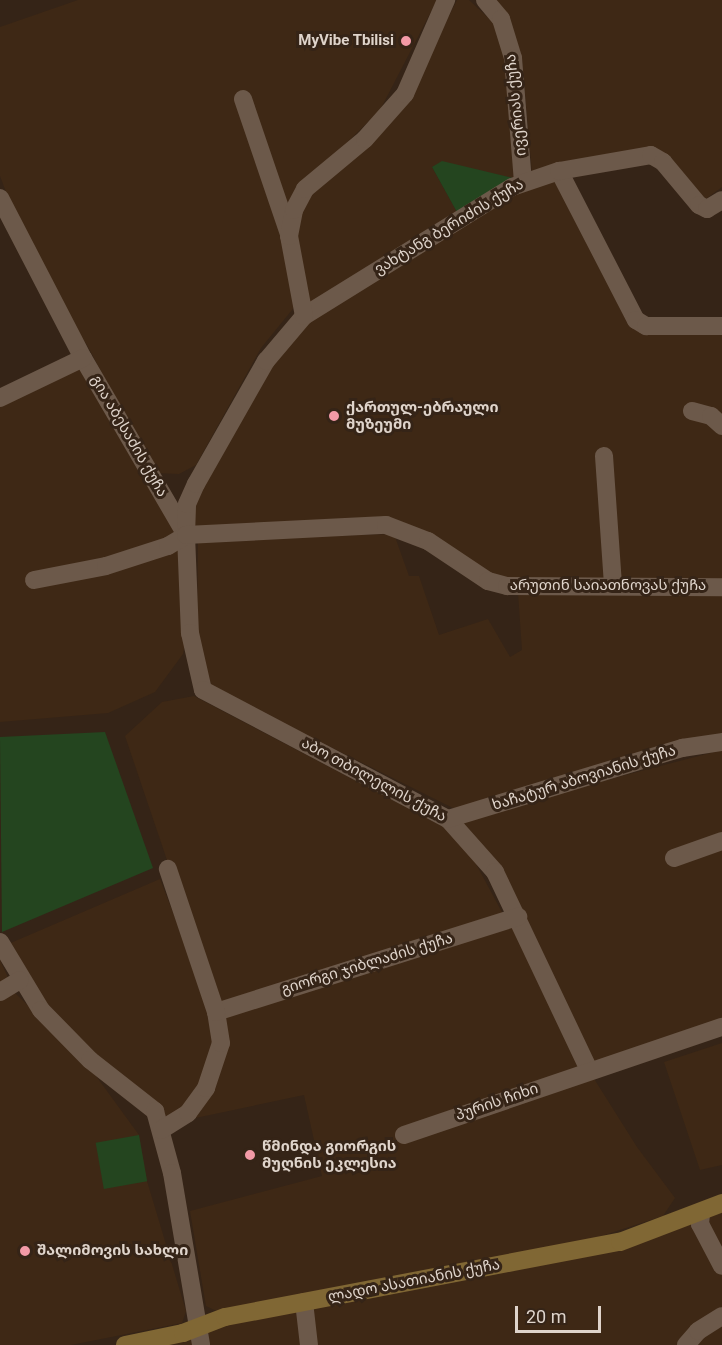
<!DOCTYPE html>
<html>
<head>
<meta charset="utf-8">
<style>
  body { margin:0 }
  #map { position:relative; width:722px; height:1345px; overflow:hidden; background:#352417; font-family:Roboto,"Noto Sans Georgian",sans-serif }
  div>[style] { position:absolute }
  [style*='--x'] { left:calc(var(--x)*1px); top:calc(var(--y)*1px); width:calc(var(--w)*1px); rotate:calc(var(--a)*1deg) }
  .built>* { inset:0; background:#3e2815 }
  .green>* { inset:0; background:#24451f; transform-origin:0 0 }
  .street>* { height:18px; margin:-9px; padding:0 9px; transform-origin:9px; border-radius:9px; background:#6c594a }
  .secondary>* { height:18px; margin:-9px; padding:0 9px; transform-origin:9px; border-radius:9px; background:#806734 }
  .dots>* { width:16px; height:16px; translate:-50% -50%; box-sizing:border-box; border:3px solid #352417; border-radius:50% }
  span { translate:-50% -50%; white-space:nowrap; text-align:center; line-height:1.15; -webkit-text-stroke:6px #352417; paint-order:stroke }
  .poi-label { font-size:15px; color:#dfd4cb; font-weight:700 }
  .right { translate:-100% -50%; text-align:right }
  .left { translate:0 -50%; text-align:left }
  .street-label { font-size:15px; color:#dfd4cb }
  .scale { position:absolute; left:515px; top:1306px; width:86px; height:27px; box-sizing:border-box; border:3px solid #dfd4cb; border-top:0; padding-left:8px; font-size:18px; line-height:21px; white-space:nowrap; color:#dfd4cb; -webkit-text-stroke:4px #352417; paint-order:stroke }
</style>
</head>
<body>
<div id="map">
  <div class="built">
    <i style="clip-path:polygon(78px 0,437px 0,380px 110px,301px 188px,285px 231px,296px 305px,261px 348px,196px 465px,179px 474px,155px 473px,87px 345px,66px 317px,18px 224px,0 176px,0 27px)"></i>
    <i style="clip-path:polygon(457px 0,469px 0,496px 25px,508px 62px,517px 179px,442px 162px,432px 167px,458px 214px,309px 306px,296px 231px,301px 207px,415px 83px)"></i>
    <i style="clip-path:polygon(489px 0,722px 0,722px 187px,703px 201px,668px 159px,532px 173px,522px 60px)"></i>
    <i style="clip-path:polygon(559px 175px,632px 321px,722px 333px,722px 584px,507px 583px,415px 527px,193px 531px,194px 502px,271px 363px,307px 318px,512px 191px)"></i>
    <i style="clip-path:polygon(80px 368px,178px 536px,187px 635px,183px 654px,155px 692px,108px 713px,0 722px,0 406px)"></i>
    <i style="clip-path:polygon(394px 534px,409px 576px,419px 576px,439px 635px,488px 619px,510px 657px,522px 650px,518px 593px,722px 593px,722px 737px,457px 810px,212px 688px,197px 633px,198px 540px)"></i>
    <i style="clip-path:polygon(194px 696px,461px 836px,504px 916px,216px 1005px,125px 736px,162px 702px)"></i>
    <i style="clip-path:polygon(722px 750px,722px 1022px,593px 1063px,456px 819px)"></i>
    <i style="clip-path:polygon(160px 879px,211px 1010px,216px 1042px,201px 1084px,185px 1107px,159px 1124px,96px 1076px,139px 1135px,147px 1181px,186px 1311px,182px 1323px,71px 1345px,0 1345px,0 960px,15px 993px,36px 1013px,6px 945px)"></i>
    <i style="clip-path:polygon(516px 919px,586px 1066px,637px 1147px,675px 1198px,663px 1216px,583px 1242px,225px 1315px,206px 1306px,190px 1211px,322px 1176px,304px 1095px,186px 1120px,222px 1012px)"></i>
    <i style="clip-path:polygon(722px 1043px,722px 1165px,700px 1170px,664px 1062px)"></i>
    <i style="clip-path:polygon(722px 1211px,722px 1345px,136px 1345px)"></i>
  </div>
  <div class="green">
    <i style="clip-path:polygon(442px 161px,517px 179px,458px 214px,432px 167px)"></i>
    <i style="clip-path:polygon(105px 732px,153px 868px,2px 932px,0 737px)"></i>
    <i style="left:139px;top:1135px;width:47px;height:44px;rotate:80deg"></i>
  </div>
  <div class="street">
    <i style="--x:485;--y:0;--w:25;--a:50"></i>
    <i style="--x:501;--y:19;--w:41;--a:72.9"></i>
    <i style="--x:513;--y:58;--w:123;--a:85.4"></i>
    <i style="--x:243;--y:99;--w:143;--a:71.2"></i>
    <i style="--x:559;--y:171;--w:168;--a:62.7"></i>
    <i style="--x:636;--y:320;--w:12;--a:31"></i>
    <i style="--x:646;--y:326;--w:76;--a:0"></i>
    <i style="--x:0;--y:198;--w:180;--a:62.6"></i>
    <i style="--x:83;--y:358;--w:205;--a:59.8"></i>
    <i style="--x:186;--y:535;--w:98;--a:87.7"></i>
    <i style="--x:190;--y:633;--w:58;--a:77.2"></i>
    <i style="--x:203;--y:690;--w:277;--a:27.8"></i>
    <i style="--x:448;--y:819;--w:71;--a:48.4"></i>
    <i style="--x:495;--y:872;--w:219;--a:64.6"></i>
    <i style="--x:304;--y:316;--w:245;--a:-31.8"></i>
    <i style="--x:512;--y:187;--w:50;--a:-18.8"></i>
    <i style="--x:559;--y:171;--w:93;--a:-9.9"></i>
    <i style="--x:651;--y:155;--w:14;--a:30"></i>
    <i style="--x:663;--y:162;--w:56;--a:50.1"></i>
    <i style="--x:699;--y:205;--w:9;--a:27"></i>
    <i style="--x:707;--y:209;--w:17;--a:-31"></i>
    <i style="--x:0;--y:398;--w:92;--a:-25.7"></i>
    <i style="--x:692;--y:411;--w:20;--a:15"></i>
    <i style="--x:711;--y:416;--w:15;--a:42"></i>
    <i style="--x:604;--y:456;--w:130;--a:86"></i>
    <i style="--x:186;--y:535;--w:31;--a:-88"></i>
    <i style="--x:187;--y:504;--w:22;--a:-66"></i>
    <i style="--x:196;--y:484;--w:142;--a:-60.4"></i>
    <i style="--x:266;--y:361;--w:59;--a:-49.8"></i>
    <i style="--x:304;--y:316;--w:81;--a:-100.6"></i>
    <i style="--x:289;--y:236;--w:26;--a:-79"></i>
    <i style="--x:294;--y:210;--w:24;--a:-62"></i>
    <i style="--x:305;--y:189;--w:78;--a:-39.8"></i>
    <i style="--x:365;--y:139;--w:60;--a:-48.4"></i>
    <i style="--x:405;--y:94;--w:103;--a:-66.4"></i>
    <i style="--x:34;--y:580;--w:73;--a:-11"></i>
    <i style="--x:106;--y:566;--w:65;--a:-17.9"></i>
    <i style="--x:168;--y:546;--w:21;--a:-31"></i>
    <i style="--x:186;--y:535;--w:200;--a:-2.9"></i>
    <i style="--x:386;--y:525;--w:45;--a:20.9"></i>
    <i style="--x:428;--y:541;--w:72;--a:33.7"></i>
    <i style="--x:488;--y:581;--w:20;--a:15"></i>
    <i style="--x:507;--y:586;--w:215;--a:0.3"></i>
    <i style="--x:448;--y:819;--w:245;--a:-16.9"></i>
    <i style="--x:682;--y:748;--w:40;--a:-8.5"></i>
    <i style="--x:674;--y:858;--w:51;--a:-19.5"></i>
    <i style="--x:0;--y:942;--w:79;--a:58.9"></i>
    <i style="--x:41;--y:1010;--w:70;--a:45.6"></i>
    <i style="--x:90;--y:1060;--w:83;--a:38.1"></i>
    <i style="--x:155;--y:1111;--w:64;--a:74.7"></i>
    <i style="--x:172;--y:1173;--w:174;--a:80.4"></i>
    <i style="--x:0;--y:992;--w:23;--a:-31"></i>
    <i style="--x:216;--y:1012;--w:317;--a:-17.5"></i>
    <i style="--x:161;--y:1130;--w:32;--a:-32"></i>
    <i style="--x:188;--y:1113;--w:31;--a:-54"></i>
    <i style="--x:206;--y:1088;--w:47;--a:-71.6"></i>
    <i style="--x:221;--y:1043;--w:31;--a:-99"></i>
    <i style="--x:216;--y:1012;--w:151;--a:-108.6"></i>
    <i style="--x:404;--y:1135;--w:336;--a:-18.8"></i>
    <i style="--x:701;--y:1214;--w:10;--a:96"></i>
    <i style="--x:700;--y:1224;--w:47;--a:62.4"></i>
    <i style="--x:304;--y:1302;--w:43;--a:83.4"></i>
    <i style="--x:686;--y:1345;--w:18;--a:-49"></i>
    <i style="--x:698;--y:1331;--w:28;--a:-32"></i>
  </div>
  <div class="secondary">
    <i style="--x:125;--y:1345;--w:59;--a:-11.7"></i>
    <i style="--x:183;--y:1333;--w:45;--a:-20.9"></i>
    <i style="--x:225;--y:1317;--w:402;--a:-10.8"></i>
    <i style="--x:620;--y:1242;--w:109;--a:-20.9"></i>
  </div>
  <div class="dots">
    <i style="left:406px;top:41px;background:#f39aa7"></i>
    <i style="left:334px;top:416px;background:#f39aa7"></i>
    <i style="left:250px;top:1155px;background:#f39aa7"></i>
    <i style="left:25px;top:1251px;background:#f39aa7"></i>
  </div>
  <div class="poi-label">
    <span class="right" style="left:394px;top:41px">MyVibe Tbilisi</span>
    <span class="left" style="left:346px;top:416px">ქართულ-ებრაული<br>მუზეუმი</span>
    <span class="left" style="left:262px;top:1155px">წმინდა გიორგის<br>მუღნის ეკლესია</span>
    <span class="left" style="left:37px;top:1251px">შალიმოვის სახლი</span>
  </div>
  <div class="street-label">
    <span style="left:516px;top:105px;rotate:-96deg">ივერიას ქუჩა</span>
    <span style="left:449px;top:227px;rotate:-31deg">ვახტანგ ბერიძის ქუჩა</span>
    <span style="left:129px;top:436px;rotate:60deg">გია აბესაძის ქუჩა</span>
    <span style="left:608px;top:586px">არუთინ საიათნოვას ქუჩა</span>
    <span style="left:584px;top:778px;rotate:-17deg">ხაჩატურ აბოვიანის ქუჩა</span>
    <span style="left:374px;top:780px;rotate:28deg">აბო თბილელის ქუჩა</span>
    <span style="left:367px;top:964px;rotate:-17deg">გიორგი ჯიბლაძის ქუჩა</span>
    <span style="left:497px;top:1102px;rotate:-19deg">პურის ჩიხი</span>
    <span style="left:414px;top:1281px;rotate:-11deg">ლადო ასათიანის ქუჩა</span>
  </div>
  <div class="scale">20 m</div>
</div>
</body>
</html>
